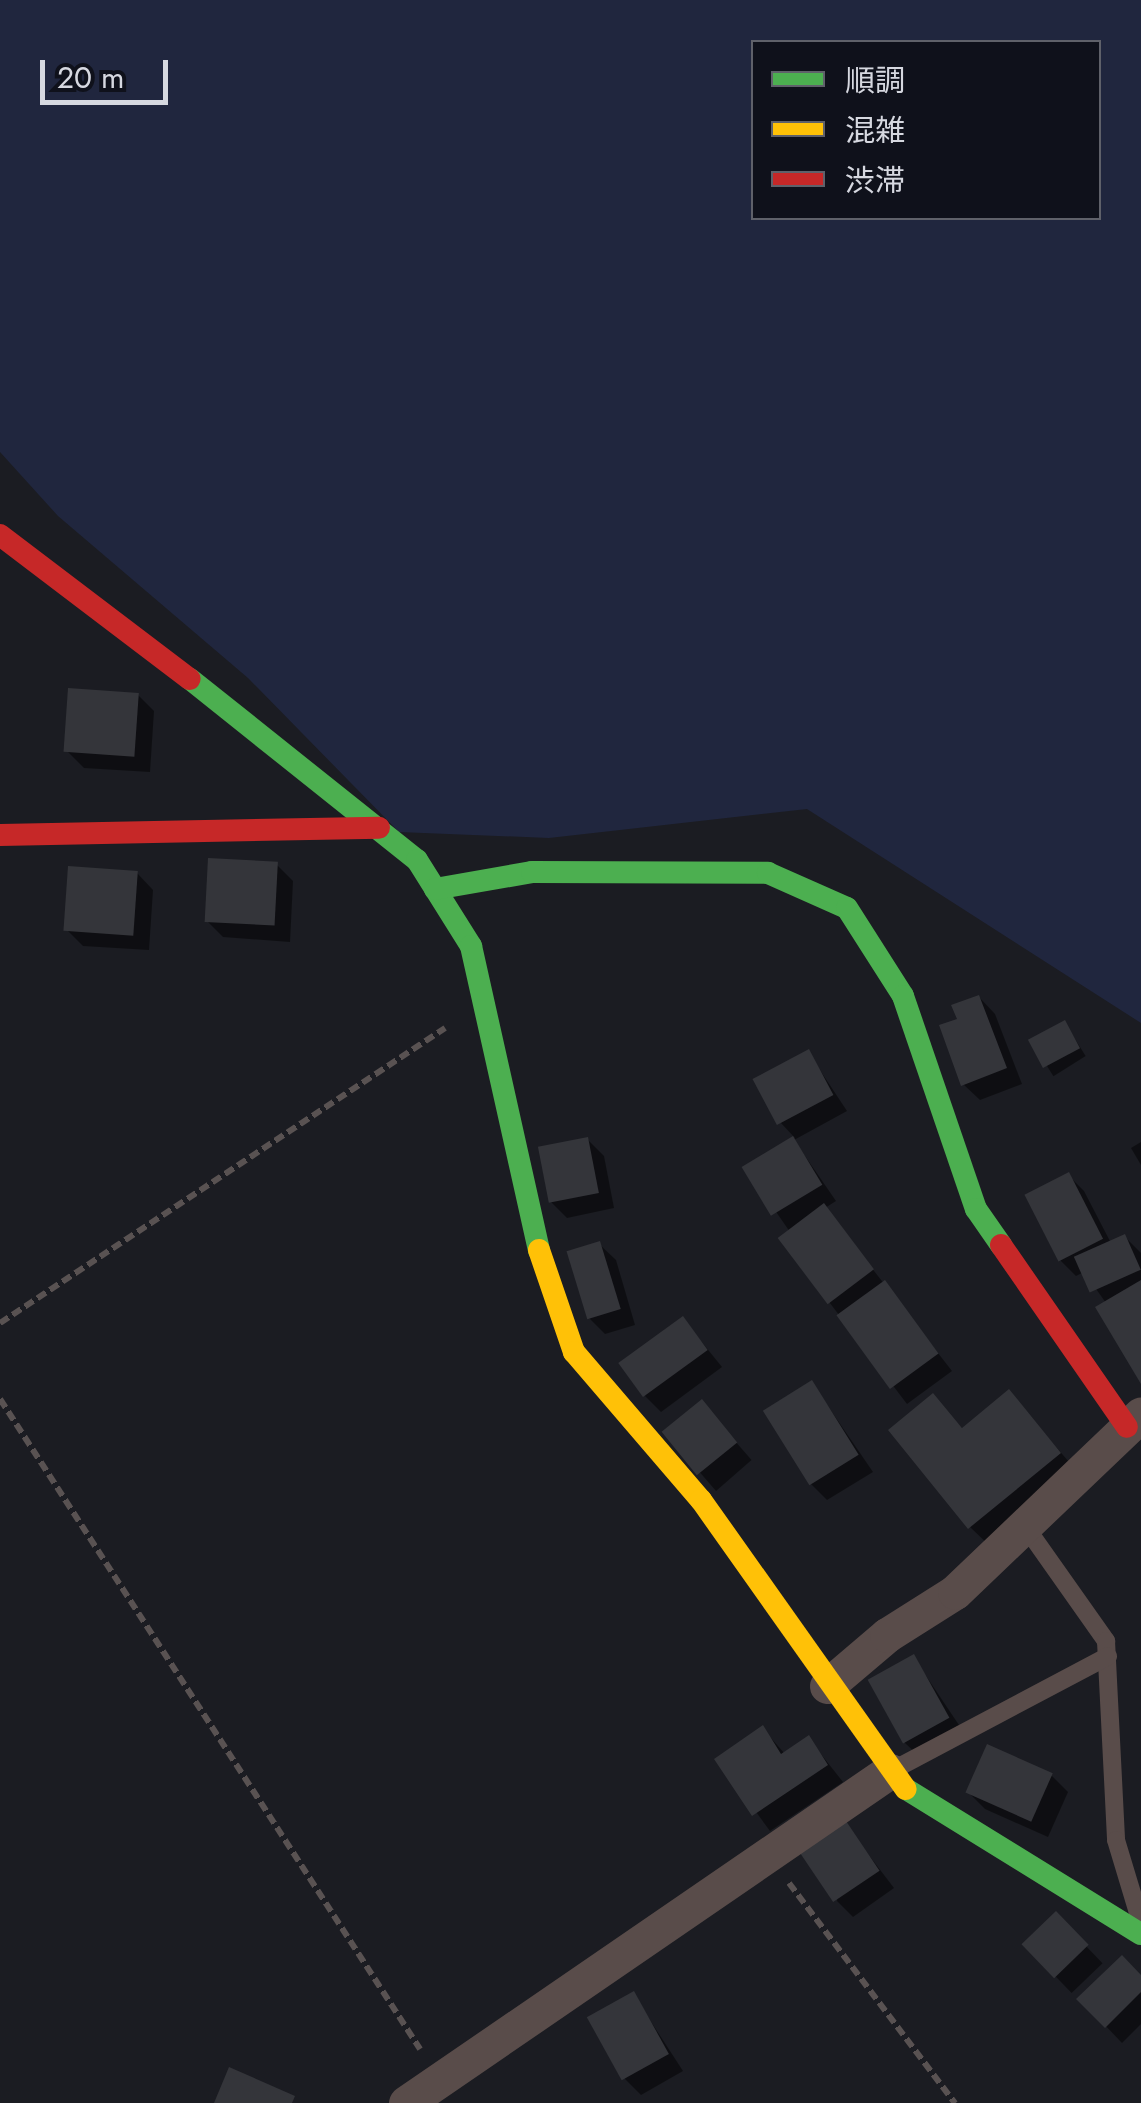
<!DOCTYPE html>
<html>
<head>
<meta charset="utf-8">
<style>
  body { margin:0 }
  #map { position:relative; width:1141px; height:2103px; overflow:hidden; background:#1b1c22; font-family:Jost,"Noto Sans JP",sans-serif }
  div>[style] { position:absolute }
  [style*='--x'] { left:calc(var(--x)*1px); top:calc(var(--y)*1px); width:calc(var(--w)*1px); rotate:calc(var(--a)*1deg) }
  .green>* { inset:0; background:#20263e }
  .shadow>* { inset:0; background:#0007; transform-origin:0 0 }
  .building>* { inset:0; background:#34353a; transform-origin:0 0 }
  .path>* { height:6px; margin-top:-3px; transform-origin:0; background:repeating-linear-gradient(90deg,#595252 0 10px,transparent 0 15px) }
  .lane>* { height:18px; margin:-9px; padding:0 9px; transform-origin:9px; border-radius:9px; background:#594c4a }
  .street>* { height:35px; margin:-17.5px; padding:0 17.5px; transform-origin:17.5px; border-radius:17.5px; background:#594c4a }
  .fast>* { height:22px; margin:-11px; padding:0 11px; transform-origin:11px; border-radius:11px; background:#4caf50 }
  .slow>* { height:22px; margin:-11px; padding:0 11px; transform-origin:11px; border-radius:11px; background:#ffc107 }
  .jam>* { height:22px; margin:-11px; padding:0 11px; transform-origin:11px; border-radius:11px; background:#c62828 }
  span { translate:-50% -50%; white-space:nowrap; text-align:center; line-height:1.15; -webkit-text-stroke:10px #0f111b; paint-order:stroke }
  .legend { position:absolute; left:751px; top:40px; width:350px; height:180px; box-sizing:border-box; background:#0f111b; border:2px solid #5f616a; margin:0; padding:12px 18px; list-style:none; font-size:30px; color:#d6d8e0 }
  .legend li { display:flex; align-items:center; gap:20px; height:50px }
  .legend b { width:50px; border:2px solid #5f616a }
  .scale { position:absolute; left:40px; top:60px; width:128px; height:45px; box-sizing:border-box; border:5px solid #d6d8e0; border-top:0; padding-left:12px; font-size:30px; line-height:35px; white-space:nowrap; color:#d6d8e0; -webkit-text-stroke:8px #0f111b; paint-order:stroke }
</style>
</head>
<body>
<div id="map">
  <div class="green">
    <i style="clip-path:polygon(evenodd,0 0,1141px 0,1141px 1023px,807px 809px,549px 838px,399px 832px,248px 678px,58px 516px,0 452px,0 0,754px 42px,1098px 42px,1098px 218px,754px 218px,754px 42px)"></i>
  </div>
  <div class="shadow">
    <i style="clip-path:polygon(138px 695px,154px 711px,150px 772px,84px 768px,67px 751px)"></i>
    <i style="clip-path:polygon(277px 865px,293px 881px,290px 942px,223px 937px,207px 921px)"></i>
    <i style="clip-path:polygon(137px 873px,153px 890px,149px 950px,83px 946px,67px 930px)"></i>
    <i style="clip-path:polygon(979px 997px,995px 1014px,1022px 1084px,980px 1100px,963px 1084px,960px 1020px)"></i>
    <i style="left:1065px;top:1023px;width:39px;height:38px;rotate:58deg"></i>
    <i style="clip-path:polygon(808px 1052px,847px 1111px,794px 1140px,836px 1201px,825px 1208px,952px 1371px,907px 1404px,781px 1239px,790px 1232px,745px 1167px,795px 1138px,780px 1122px)"></i>
    <i style="clip-path:polygon(587px 1139px,604px 1156px,614px 1208px,567px 1218px,551px 1202px)"></i>
    <i style="clip-path:polygon(1141px 1142px,1141px 1165px,1131px 1148px)"></i>
    <i style="clip-path:polygon(1068px 1175px,1084px 1191px,1112px 1245px,1125px 1237px,1141px 1253px,1141px 1379px,1106px 1303px,1084px 1272px,1076px 1276px,1060px 1260px)"></i>
    <i style="clip-path:polygon(599px 1244px,616px 1260px,635px 1325px,605px 1334px,589px 1318px)"></i>
    <i style="clip-path:polygon(683px 1319px,722px 1367px,661px 1412px,645px 1396px)"></i>
    <i style="clip-path:polygon(812px 1383px,873px 1472px,827px 1500px,811px 1484px)"></i>
    <i style="clip-path:polygon(1009px 1393px,1083px 1478px,994px 1550px,970px 1527px,933px 1397px,964px 1430px)"></i>
    <i style="left:701px;top:1402px;width:77px;height:47px;rotate:49deg"></i>
    <i style="clip-path:polygon(914px 1658px,965px 1734px,922px 1759px,905px 1743px)"></i>
    <i style="clip-path:polygon(763px 1729px,785px 1754px,809px 1739px,843px 1782px,770px 1831px,717px 1759px)"></i>
    <i style="clip-path:polygon(1052px 1776px,1068px 1792px,1048px 1837px,985px 1809px,969px 1793px)"></i>
    <i style="clip-path:polygon(845px 1824px,894px 1888px,853px 1917px,837px 1901px)"></i>
    <i style="left:1056px;top:1915px;width:67px;height:43px;rotate:46deg"></i>
    <i style="clip-path:polygon(1141px 1978px,1141px 2024px,1122px 2043px,1080px 1999px)"></i>
    <i style="clip-path:polygon(633px 1994px,683px 2071px,641px 2095px,625px 2079px)"></i>
  </div>
  <div class="building">
    <i style="left:68px;top:688px;width:71px;height:64px;rotate:4deg"></i>
    <i style="left:208px;top:858px;width:70px;height:64px;rotate:3deg"></i>
    <i style="left:68px;top:866px;width:70px;height:65px;rotate:4deg"></i>
    <i style="clip-path:polygon(979px 995px,1007px 1068px,961px 1086px,939px 1025px,957px 1019px,951px 1005px)"></i>
    <i style="left:1065px;top:1020px;width:32px;height:42px;rotate:62deg"></i>
    <i style="left:809px;top:1049px;width:52px;height:64px;rotate:62deg"></i>
    <i style="left:793px;top:1136px;width:57px;height:60px;rotate:59deg"></i>
    <i style="left:588px;top:1137px;width:57px;height:51px;rotate:79deg"></i>
    <i style="left:1069px;top:1172px;width:75px;height:50px;rotate:63deg"></i>
    <i style="left:824px;top:1203px;width:83px;height:58px;rotate:53deg"></i>
    <i style="left:1125px;top:1234px;width:39px;height:56px;rotate:66deg"></i>
    <i style="left:600px;top:1241px;width:71px;height:35px;rotate:73deg"></i>
    <i style="left:885px;top:1280px;width:91px;height:60px;rotate:54deg"></i>
    <i style="clip-path:polygon(1141px 1280px,1141px 1384px,1095px 1307px)"></i>
    <i style="left:683px;top:1316px;width:42px;height:80px;rotate:54deg"></i>
    <i style="left:812px;top:1380px;width:88px;height:58px;rotate:58deg"></i>
    <i style="clip-path:polygon(1009px 1389px,1061px 1453px,968px 1529px,888px 1430px,933px 1393px,962px 1428px)"></i>
    <i style="left:702px;top:1399px;width:56px;height:52px;rotate:51deg"></i>
    <i style="left:914px;top:1654px;width:73px;height:53px;rotate:61deg"></i>
    <i style="clip-path:polygon(763px 1725px,781px 1754px,809px 1735px,828px 1765px,752px 1816px,714px 1759px)"></i>
    <i style="left:987px;top:1744px;width:72px;height:53px;rotate:24deg"></i>
    <i style="left:846px;top:1821px;width:60px;height:56px;rotate:56deg"></i>
    <i style="left:1056px;top:1911px;width:47px;height:48px;rotate:46deg"></i>
    <i style="clip-path:polygon(1122px 1955px,1141px 1975px,1141px 1992px,1105px 2028px,1076px 1999px)"></i>
    <i style="left:634px;top:1991px;width:72px;height:54px;rotate:61deg"></i>
    <i style="clip-path:polygon(229px 2067px,295px 2096px,292px 2103px,214px 2103px)"></i>
  </div>
  <div class="path">
    <i style="--x:0;--y:1323;--w:534;--a:-33.54"></i>
    <i style="--x:0;--y:1399;--w:774;--a:57.13"></i>
    <i style="--x:789;--y:1883;--w:276;--a:53"></i>
  </div>
  <div class="lane">
    <i style="--x:1025;--y:1526;--w:141;--a:54.8"></i>
    <i style="--x:1106;--y:1641;--w:199;--a:87.1"></i>
    <i style="--x:1116;--y:1840;--w:87;--a:73.2"></i>
    <i style="--x:895;--y:1769;--w:241;--a:-27.9"></i>
  </div>
  <div class="street">
    <i style="--x:827;--y:1686;--w:79;--a:-40.4"></i>
    <i style="--x:887;--y:1635;--w:80;--a:-32.3"></i>
    <i style="--x:955;--y:1592;--w:257;--a:-43.7"></i>
    <i style="--x:406;--y:2103;--w:587;--a:-34.45"></i>
  </div>
  <div class="fast">
    <i style="--x:190;--y:679;--w:290;--a:38.6"></i>
    <i style="--x:417;--y:860;--w:102;--a:57.9"></i>
    <i style="--x:471;--y:946;--w:312;--a:77.4"></i>
    <i style="--x:435;--y:889;--w:98;--a:-9.9"></i>
    <i style="--x:532;--y:872;--w:236;--a:0.2"></i>
    <i style="--x:768;--y:873;--w:86;--a:23.9"></i>
    <i style="--x:847;--y:908;--w:104;--a:57.5"></i>
    <i style="--x:903;--y:996;--w:225;--a:71.1"></i>
    <i style="--x:976;--y:1209;--w:44;--a:55.2"></i>
    <i style="--x:906;--y:1789;--w:276;--a:31.7"></i>
  </div>
  <div class="slow">
    <i style="--x:539;--y:1250;--w:108;--a:71.1"></i>
    <i style="--x:574;--y:1352;--w:195;--a:49.4"></i>
    <i style="--x:701;--y:1500;--w:354;--a:54.7"></i>
  </div>
  <div class="jam">
    <i style="--x:0;--y:535;--w:238;--a:37.2"></i>
    <i style="--x:0;--y:835;--w:379;--a:-1.1"></i>
    <i style="--x:1001;--y:1245;--w:221;--a:55.3"></i>
  </div>
  <ul class="legend">
  <li><b style="height:12px;background:#4caf50"></b>順調</li>
  <li><b style="height:12px;background:#ffc107"></b>混雑</li>
  <li><b style="height:12px;background:#c62828"></b>渋滞</li>
  </ul>
  <div class="scale">20 m</div>
</div>
</body>
</html>
